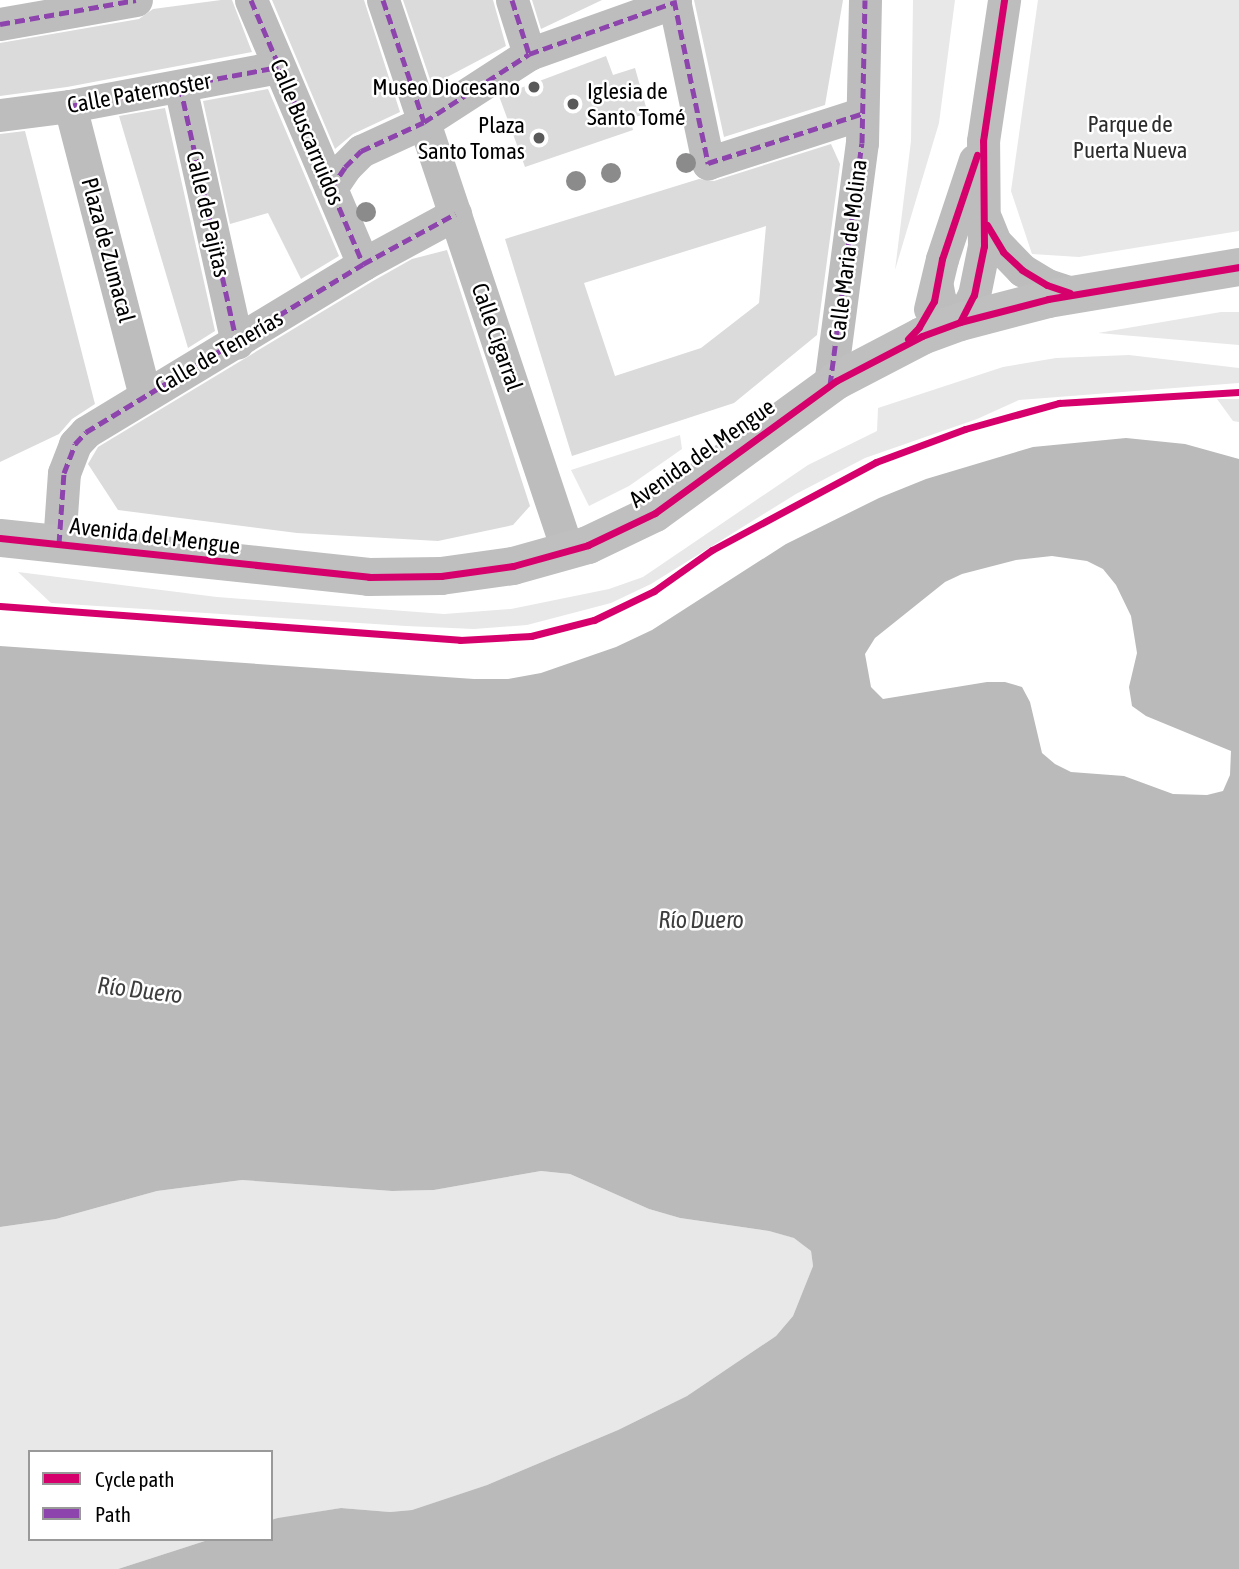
<!DOCTYPE html>
<html>
<head>
<meta charset="utf-8">
<style>
  body { margin:0 }
  #map { position:relative; width:1239px; height:1569px; overflow:hidden; background:#fff; font-family:"Asap Condensed",sans-serif }
  div>[style] { position:absolute }
  [style*='--x'] { left:calc(var(--x)*1px); top:calc(var(--y)*1px); width:calc(var(--w)*1px); rotate:calc(var(--a)*1deg) }
  .green>* { inset:0; background:#e8e8e8 }
  .water>* { inset:0; background:#bababa }
  .building>* { inset:0; background:#dbdbdb }
  .street>* { height:33px; margin:-16.5px; padding:0 16.5px; transform-origin:16.5px; border-radius:16.5px; background:#bdbdbd }
  .secondary>* { height:38px; margin:-19px; padding:0 19px; transform-origin:19px; border-radius:19px; background:#bfbfbf }
  .quiet>* { height:5px; margin-top:-2.5px; transform-origin:0; background:repeating-linear-gradient(90deg,#8e44ad 0 10px,transparent 0 15px) }
  .cycleway>* { height:7px; margin:-3.5px; padding:0 3.5px; transform-origin:3.5px; border-radius:3.5px; background:#d6006c }
  .trees>* { width:20px; height:20px; margin:-10px; border-radius:50%; background:#8b8b8b }
  .dots>* { width:19px; height:19px; translate:-50% -50%; box-sizing:border-box; border:4px solid #fff; border-radius:50% }
  span { translate:-50% -50%; white-space:nowrap; text-align:center; line-height:1.15; -webkit-text-stroke:5px #fff; paint-order:stroke }
  .poi-label { font-size:23px; color:#000 }
  .right { translate:-100% -50%; text-align:right }
  .left { translate:0 -50%; text-align:left }
  .street-label { font-size:23px; color:#000 }
  .park-label { font-size:23px; color:#2c2c2c }
  .water-label { font-size:24px; color:#3d3d3d; font-style:italic }
  .legend { position:absolute; left:28px; top:1450px; width:245px; height:91px; box-sizing:border-box; background:#fff; border:2px solid #999; margin:0; padding:9px 12px; list-style:none; font-size:21px; color:#000 }
  .legend li { display:flex; align-items:center; gap:14px; height:35px }
  .legend b { width:35px; border:2px solid #999 }
</style>
</head>
<body>
<div id="map">
  <div class="green">
    <i style="clip-path:polygon(913px 0,955px 0,939px 123px,895px 270px,911px 141px)"></i>
    <i style="clip-path:polygon(1038px 0,1239px 0,1239px 231px,1079px 257px,1032px 254px,1011px 191px)"></i>
    <i style="clip-path:polygon(1221px 312px,1239px 312px,1239px 345px,1098px 333px)"></i>
    <i style="clip-path:polygon(1129px 355px,1239px 368px,1239px 383px,1019px 400px,977px 419px,865px 458px,796px 494px,651px 584px,611px 603px,527px 625px,474px 629px,406px 626px,51px 603px,18px 572px,217px 597px,444px 614px,511px 609px,609px 589px,643px 577px,808px 465px,877px 431px,878px 408px,1003px 367px,1056px 358px)"></i>
    <i style="clip-path:polygon(1217px 399px,1239px 399px,1239px 422px,1233px 421px)"></i>
    <i style="clip-path:polygon(680px 435px,682px 449px,629px 486px,589px 506px,571px 470px)"></i>
    <i style="clip-path:polygon(541px 1171px,570px 1174px,649px 1209px,680px 1218px,769px 1231px,795px 1238px,811px 1251px,813px 1266px,793px 1316px,776px 1336px,687px 1396px,618px 1430px,487px 1485px,412px 1510px,390px 1512px,341px 1508px,271px 1520px,271px 1452px,30px 1452px,30px 1539px,211px 1539px,118px 1569px,0 1569px,0 1227px,56px 1219px,157px 1191px,242px 1180px,392px 1191px,434px 1190px)"></i>
  </div>
  <div class="water">
    <i style="clip-path:polygon(evenodd,1126px 438px,1185px 444px,1239px 459px,1239px 1569px,118px 1569px,211px 1539px,271px 1539px,271px 1520px,278px 1518px,341px 1508px,390px 1512px,412px 1510px,487px 1485px,618px 1430px,687px 1396px,776px 1336px,793px 1316px,813px 1266px,811px 1251px,794px 1238px,769px 1231px,680px 1218px,649px 1209px,570px 1174px,541px 1171px,434px 1190px,392px 1191px,242px 1180px,157px 1191px,56px 1219px,0 1227px,0 646px,474px 679px,508px 679px,541px 673px,616px 647px,652px 630px,786px 544px,879px 498px,926px 479px,1033px 447px,1126px 438px,1052px 556px,1087px 561px,1103px 569px,1116px 585px,1131px 616px,1137px 653px,1129px 687px,1132px 706px,1146px 716px,1231px 751px,1230px 775px,1223px 791px,1207px 795px,1173px 794px,1124px 776px,1071px 772px,1055px 764px,1042px 753px,1030px 702px,1022px 687px,1005px 682px,987px 682px,883px 699px,871px 687px,865px 654px,875px 638px,945px 582px,962px 574px,1016px 560px,1052px 556px)"></i>
  </div>
  <div class="building">
    <i style="clip-path:polygon(221px 0,232px 0,252px 52px,67px 87px,0 96px,0 43px,139px 19px,153px 9px)"></i>
    <i style="clip-path:polygon(272px 0,364px 0,400px 112px,353px 134px,335px 149px)"></i>
    <i style="clip-path:polygon(403px 0,493px 0,506px 46px,432px 85px)"></i>
    <i style="clip-path:polygon(532px 0,602px 0,541px 29px)"></i>
    <i style="clip-path:polygon(694px 0,843px 0,825px 105px,724px 137px)"></i>
    <i style="clip-path:polygon(606px 56px,613px 75px,635px 68px,648px 114px,630px 118px,633px 130px,525px 167px,499px 96px)"></i>
    <i style="clip-path:polygon(268px 89px,339px 256px,301px 279px,268px 213px,230px 224px,203px 101px)"></i>
    <i style="clip-path:polygon(165px 108px,215px 331px,188px 348px,119px 116px)"></i>
    <i style="clip-path:polygon(25px 131px,95px 404px,72px 419px,59px 434px,0 462px,0 134px)"></i>
    <i style="clip-path:polygon(evenodd,831px 144px,840px 164px,817px 335px,734px 403px,572px 456px,505px 239px,699px 179px,714px 181px,831px 144px,766px 226px,759px 303px,701px 348px,615px 376px,584px 283px,766px 226px)"></i>
    <i style="clip-path:polygon(447px 250px,530px 506px,513px 525px,438px 541px,297px 533px,118px 510px,88px 464px,98px 447px,373px 281px,412px 259px)"></i>
  </div>
  <div class="street">
    <i style="--x:251;--y:0;--w:287;--a:67"></i>
    <i style="--x:383;--y:0;--w:582;--a:71.47"></i>
    <i style="--x:512;--y:0;--w:57;--a:72.5"></i>
    <i style="--x:674;--y:0;--w:167;--a:78.2"></i>
    <i style="--x:708;--y:163;--w:161;--a:-17.8"></i>
    <i style="--x:0;--y:24;--w:138;--a:-10"></i>
    <i style="--x:180;--y:86;--w:263;--a:77.5"></i>
    <i style="--x:70;--y:106;--w:299;--a:75.5"></i>
    <i style="--x:0;--y:115;--w:71;--a:-7.3"></i>
    <i style="--x:70;--y:106;--w:212;--a:-10.6"></i>
    <i style="--x:331;--y:188;--w:25;--a:-56"></i>
    <i style="--x:345;--y:167;--w:23;--a:-45"></i>
    <i style="--x:361;--y:151;--w:69;--a:-24.7"></i>
    <i style="--x:424;--y:122;--w:125;--a:-32.9"></i>
    <i style="--x:529;--y:54;--w:155;--a:-19.6"></i>
    <i style="--x:986;--y:220;--w:24;--a:68"></i>
    <i style="--x:995;--y:242;--w:39;--a:46"></i>
    <i style="--x:1022;--y:270;--w:29;--a:31"></i>
    <i style="--x:1047;--y:285;--w:28;--a:18"></i>
    <i style="--x:937;--y:287;--w:15;--a:79"></i>
    <i style="--x:940;--y:302;--w:28;--a:45"></i>
    <i style="--x:960;--y:322;--w:30;--a:-63"></i>
    <i style="--x:974;--y:295;--w:50;--a:-78.5"></i>
    <i style="--x:984;--y:246;--w:105;--a:-90.5"></i>
    <i style="--x:983;--y:141;--w:143;--a:-81.5"></i>
    <i style="--x:930;--y:309;--w:51;--a:-76.5"></i>
    <i style="--x:942;--y:259;--w:104;--a:-71.6"></i>
    <i style="--x:830;--y:385;--w:244;--a:-82.5"></i>
    <i style="--x:862;--y:143;--w:143;--a:-88.8"></i>
    <i style="--x:59;--y:544;--w:71;--a:-86"></i>
    <i style="--x:64;--y:473;--w:31;--a:-69"></i>
    <i style="--x:75;--y:444;--w:16;--a:-47"></i>
    <i style="--x:86;--y:432;--w:324;--a:-31.2"></i>
    <i style="--x:363;--y:264;--w:105;--a:-28.5"></i>
  </div>
  <div class="secondary">
    <i style="--x:0;--y:538;--w:371;--a:6"></i>
    <i style="--x:369;--y:577;--w:72;--a:-0.8"></i>
    <i style="--x:441;--y:576;--w:73;--a:-7.9"></i>
    <i style="--x:513;--y:566;--w:78;--a:-15.6"></i>
    <i style="--x:588;--y:545;--w:74;--a:-25.5"></i>
    <i style="--x:655;--y:513;--w:224;--a:-36.1"></i>
    <i style="--x:836;--y:381;--w:97;--a:-27.6"></i>
    <i style="--x:922;--y:336;--w:40;--a:-20.2"></i>
    <i style="--x:960;--y:322;--w:91;--a:-14.6"></i>
    <i style="--x:1048;--y:299;--w:194;--a:-9.5"></i>
  </div>
  <div class="quiet">
    <i style="--x:251;--y:0;--w:287;--a:67"></i>
    <i style="--x:383;--y:0;--w:129;--a:71.4"></i>
    <i style="--x:512;--y:0;--w:57;--a:72.5"></i>
    <i style="--x:674;--y:0;--w:167;--a:78.2"></i>
    <i style="--x:708;--y:163;--w:161;--a:-17.8"></i>
    <i style="--x:0;--y:24;--w:138;--a:-10"></i>
    <i style="--x:180;--y:86;--w:263;--a:77.5"></i>
    <i style="--x:70;--y:106;--w:212;--a:-10.6"></i>
    <i style="--x:331;--y:188;--w:25;--a:-56"></i>
    <i style="--x:345;--y:167;--w:23;--a:-45"></i>
    <i style="--x:361;--y:151;--w:69;--a:-24.7"></i>
    <i style="--x:424;--y:122;--w:125;--a:-32.9"></i>
    <i style="--x:529;--y:54;--w:155;--a:-19.6"></i>
    <i style="--x:830;--y:385;--w:244;--a:-82.5"></i>
    <i style="--x:862;--y:143;--w:143;--a:-88.8"></i>
    <i style="--x:59;--y:544;--w:71;--a:-86"></i>
    <i style="--x:64;--y:473;--w:31;--a:-69"></i>
    <i style="--x:75;--y:444;--w:16;--a:-47"></i>
    <i style="--x:86;--y:432;--w:324;--a:-31.2"></i>
    <i style="--x:363;--y:264;--w:105;--a:-28.5"></i>
  </div>
  <div class="cycleway">
    <i style="--x:987;--y:225;--w:31;--a:59"></i>
    <i style="--x:1003;--y:252;--w:26;--a:43"></i>
    <i style="--x:1022;--y:270;--w:29;--a:31"></i>
    <i style="--x:1047;--y:285;--w:24;--a:19"></i>
    <i style="--x:960;--y:322;--w:30;--a:-63"></i>
    <i style="--x:974;--y:295;--w:50;--a:-78.5"></i>
    <i style="--x:984;--y:246;--w:105;--a:-90.5"></i>
    <i style="--x:983;--y:141;--w:143;--a:-81.5"></i>
    <i style="--x:908;--y:339;--w:16;--a:-47"></i>
    <i style="--x:919;--y:327;--w:30;--a:-60"></i>
    <i style="--x:934;--y:301;--w:43;--a:-79.2"></i>
    <i style="--x:942;--y:259;--w:110;--a:-71.4"></i>
    <i style="--x:0;--y:538;--w:371;--a:6"></i>
    <i style="--x:369;--y:577;--w:72;--a:-0.8"></i>
    <i style="--x:441;--y:576;--w:73;--a:-7.9"></i>
    <i style="--x:513;--y:566;--w:78;--a:-15.6"></i>
    <i style="--x:588;--y:545;--w:74;--a:-25.5"></i>
    <i style="--x:655;--y:513;--w:224;--a:-36.1"></i>
    <i style="--x:836;--y:381;--w:97;--a:-27.6"></i>
    <i style="--x:922;--y:336;--w:40;--a:-20.2"></i>
    <i style="--x:960;--y:322;--w:91;--a:-14.6"></i>
    <i style="--x:1048;--y:299;--w:194;--a:-9.5"></i>
    <i style="--x:0;--y:606;--w:461;--a:4.2"></i>
    <i style="--x:460;--y:640;--w:71;--a:-3.2"></i>
    <i style="--x:531;--y:636;--w:65;--a:-14.3"></i>
    <i style="--x:594;--y:620;--w:67;--a:-25.8"></i>
    <i style="--x:654;--y:591;--w:71;--a:-35.3"></i>
    <i style="--x:712;--y:550;--w:186;--a:-28.2"></i>
    <i style="--x:876;--y:462;--w:95;--a:-20.3"></i>
    <i style="--x:965;--y:429;--w:98;--a:-15.5"></i>
    <i style="--x:1059;--y:403;--w:180;--a:-3.5"></i>
  </div>
  <div class="trees">
    <i style="left:686px;top:163px"></i>
    <i style="left:611px;top:173px"></i>
    <i style="left:576px;top:181px"></i>
    <i style="left:366px;top:212px"></i>
  </div>
  <div class="dots">
    <i style="left:534px;top:87px;background:#595959"></i>
    <i style="left:573px;top:104px;background:#595959"></i>
    <i style="left:539px;top:138px;background:#595959"></i>
  </div>
  <div class="poi-label">
    <span class="right" style="left:520px;top:87px">Museo Diocesano</span>
    <span class="left" style="left:587px;top:104px">Iglesia de<br>Santo Tomé</span>
    <span class="right" style="left:525px;top:138px">Plaza<br>Santo Tomas</span>
  </div>
  <div class="street-label">
    <span style="left:139px;top:93px;rotate:-10deg">Calle Paternoster</span>
    <span style="left:307px;top:132px;rotate:67deg">Calle Buscarruidos</span>
    <span style="left:208px;top:214px;rotate:77deg">Calle de Pajitas</span>
    <span style="left:108px;top:250px;rotate:75deg">Plaza de Zumacal</span>
    <span style="left:848px;top:250px;rotate:-83deg">Calle Maria de Molina</span>
    <span style="left:497px;top:337px;rotate:71deg">Calle Cigarral</span>
    <span style="left:219px;top:352px;rotate:-30deg">Calle de Tenerías</span>
    <span style="left:702px;top:453px;rotate:-35deg">Avenida del Mengue</span>
    <span style="left:155px;top:536px;rotate:7deg">Avenida del Mengue</span>
  </div>
  <div class="park-label">
    <span style="left:1130px;top:137px">Parque de<br>Puerta Nueva</span>
  </div>
  <div class="water-label">
    <span style="left:701px;top:920px">Río Duero</span>
    <span style="left:140px;top:990px;rotate:7deg">Río Duero</span>
  </div>
  <ul class="legend">
  <li><b style="height:9px;background:#d6006c"></b>Cycle path</li>
  <li><b style="height:9px;background:#8e44ad"></b>Path</li>
  </ul>
</div>
</body>
</html>
